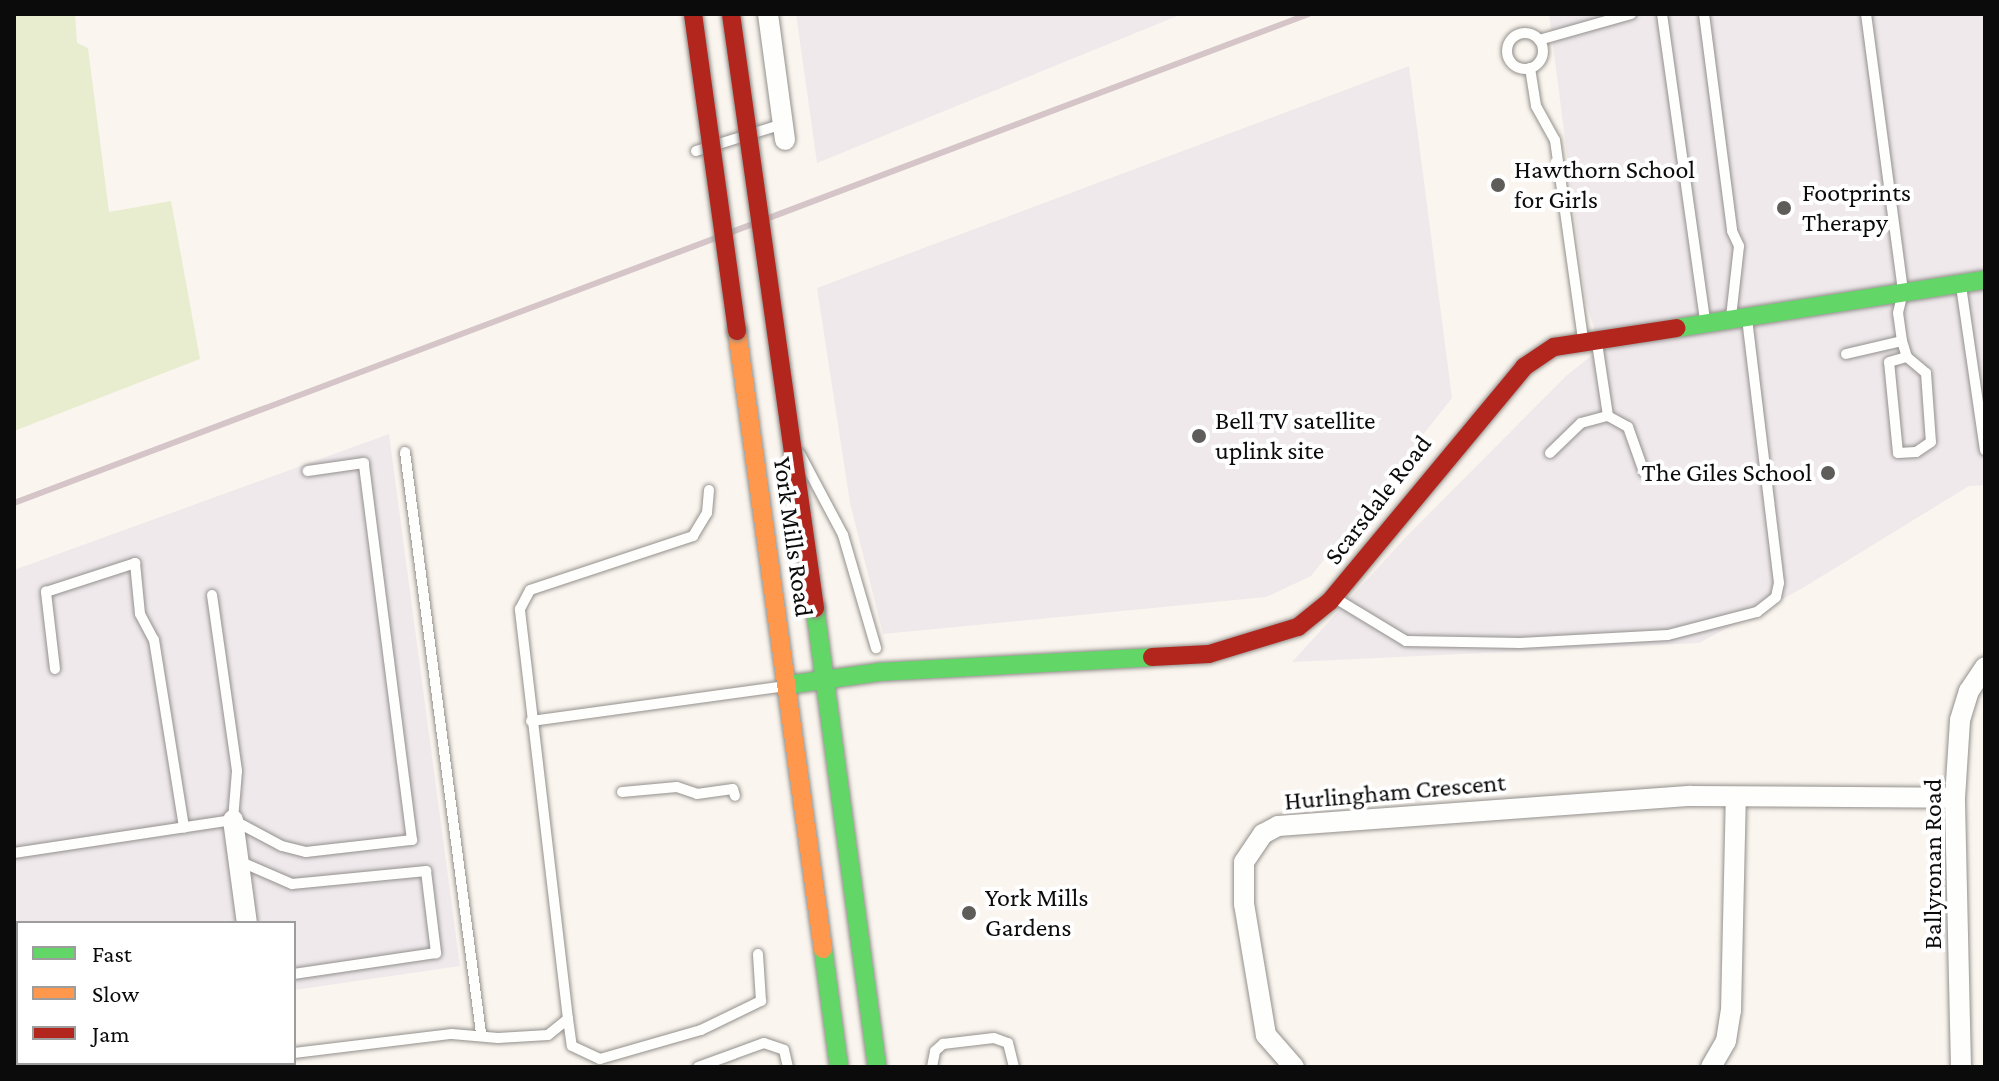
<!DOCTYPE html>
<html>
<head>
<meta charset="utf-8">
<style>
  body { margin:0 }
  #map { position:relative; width:1999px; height:1081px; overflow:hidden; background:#faf5ee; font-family:"Crimson Pro",serif }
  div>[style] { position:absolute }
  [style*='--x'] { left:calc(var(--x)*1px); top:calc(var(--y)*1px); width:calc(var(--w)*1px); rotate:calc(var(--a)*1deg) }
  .industrial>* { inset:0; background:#efe9ec }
  .green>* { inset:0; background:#e8edcf }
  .roads { filter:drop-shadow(0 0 2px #93908d) drop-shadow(0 0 2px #93908d) }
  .lane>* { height:10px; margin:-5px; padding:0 5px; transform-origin:5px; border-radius:5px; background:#fefefc }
  .lane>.ring { margin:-5px; padding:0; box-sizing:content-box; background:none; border:10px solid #fefefc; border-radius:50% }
  .street>* { height:20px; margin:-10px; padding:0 10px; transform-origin:10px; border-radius:10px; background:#fefefc }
  .fast>* { height:18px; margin:-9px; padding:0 9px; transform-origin:9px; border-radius:9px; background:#63d668 }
  .slow>* { height:18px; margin:-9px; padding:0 9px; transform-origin:9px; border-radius:9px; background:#ff974d }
  .jam>* { height:18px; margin:-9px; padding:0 9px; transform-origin:9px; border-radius:9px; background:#b3261e }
  .rail>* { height:6px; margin:-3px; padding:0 3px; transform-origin:3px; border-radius:3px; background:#d5c5c8 }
  .bridges { filter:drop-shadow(0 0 2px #898784) drop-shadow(0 0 2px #898784) }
  .jam-bridge>* { height:18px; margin:-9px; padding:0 9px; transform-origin:9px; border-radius:9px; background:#b3261e }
  .dots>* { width:22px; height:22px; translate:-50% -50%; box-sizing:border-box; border:4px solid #fff; border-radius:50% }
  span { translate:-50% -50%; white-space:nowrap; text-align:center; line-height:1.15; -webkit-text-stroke:8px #fff; paint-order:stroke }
  .poi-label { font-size:26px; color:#0b0b0b }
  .left { translate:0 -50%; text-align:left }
  .right { translate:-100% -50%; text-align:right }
  .street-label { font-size:26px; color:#0b0b0b }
  .frame { position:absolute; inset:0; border:16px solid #0b0b0b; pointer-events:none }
  .legend { position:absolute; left:16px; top:921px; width:280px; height:144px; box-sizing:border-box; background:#fff; border:2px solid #9d9d9d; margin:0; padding:10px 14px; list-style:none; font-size:24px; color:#0b0b0b }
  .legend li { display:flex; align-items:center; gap:16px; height:40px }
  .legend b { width:40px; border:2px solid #9d9d9d }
</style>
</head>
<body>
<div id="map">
  <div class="industrial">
    <i style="clip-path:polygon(796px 14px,1182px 14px,817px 163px)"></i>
    <i style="clip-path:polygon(1549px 14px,1985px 14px,1985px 485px,1969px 486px,1801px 589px,1699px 643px,1292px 662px,1406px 537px,1566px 376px,1601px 348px,1586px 303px)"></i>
    <i style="clip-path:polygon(1409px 66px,1452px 398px,1311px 576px,1266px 597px,883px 634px,850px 503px,817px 288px)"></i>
    <i style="clip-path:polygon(389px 434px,460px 966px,294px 990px,294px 923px,18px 923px,14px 1048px,14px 570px)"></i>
  </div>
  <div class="green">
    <i style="clip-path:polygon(14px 14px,75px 14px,77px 43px,88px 48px,109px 212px,171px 201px,200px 359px,14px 431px)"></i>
  </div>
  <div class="roads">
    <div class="lane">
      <i style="--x:1662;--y:14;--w:310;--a:82"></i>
      <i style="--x:1704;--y:14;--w:219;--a:82.6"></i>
      <i style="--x:1732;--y:231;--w:17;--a:65"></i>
      <i style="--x:1739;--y:246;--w:71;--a:96.4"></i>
      <i class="ring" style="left:1507px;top:33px;width:26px;height:26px"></i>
      <i style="--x:1539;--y:40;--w:96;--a:-15.8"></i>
      <i style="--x:1530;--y:68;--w:38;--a:81"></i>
      <i style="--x:1536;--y:106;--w:39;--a:61"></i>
      <i style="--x:1555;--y:140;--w:201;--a:82"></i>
      <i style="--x:696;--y:151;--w:91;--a:-17.2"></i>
      <i style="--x:1961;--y:286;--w:166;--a:81.7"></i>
      <i style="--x:1902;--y:341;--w:17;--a:73"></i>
      <i style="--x:1907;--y:357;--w:25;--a:40"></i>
      <i style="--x:1926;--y:373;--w:69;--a:85.9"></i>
      <i style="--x:1931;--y:442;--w:18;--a:146"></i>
      <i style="--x:1916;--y:452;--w:18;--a:177"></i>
      <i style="--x:1898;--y:453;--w:91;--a:-95.6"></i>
      <i style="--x:1889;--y:362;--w:19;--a:-16"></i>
      <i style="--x:1597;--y:343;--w:74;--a:81.4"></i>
      <i style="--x:1608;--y:416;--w:23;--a:29"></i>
      <i style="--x:1628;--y:427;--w:48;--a:70.4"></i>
      <i style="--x:1846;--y:354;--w:57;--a:-13.1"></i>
      <i style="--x:1902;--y:341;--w:28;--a:-98"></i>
      <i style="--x:1898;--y:313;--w:23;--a:-77"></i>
      <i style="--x:1903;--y:291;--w:279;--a:-97.6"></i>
      <i style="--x:405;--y:452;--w:586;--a:82.55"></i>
      <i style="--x:1550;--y:453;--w:43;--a:-44.1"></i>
      <i style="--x:1581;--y:423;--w:28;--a:-15"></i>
      <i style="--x:800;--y:454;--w:92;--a:62"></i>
      <i style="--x:843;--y:535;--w:118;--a:73.7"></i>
      <i style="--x:212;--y:595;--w:178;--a:81.9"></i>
      <i style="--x:237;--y:771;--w:49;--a:94.7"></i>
      <i style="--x:1335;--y:598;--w:83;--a:31.2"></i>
      <i style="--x:1406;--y:641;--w:114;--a:1"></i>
      <i style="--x:1520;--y:643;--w:148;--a:-3.1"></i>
      <i style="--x:1668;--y:635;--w:92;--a:-14.5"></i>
      <i style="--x:1757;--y:612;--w:24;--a:-38"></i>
      <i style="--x:1776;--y:597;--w:14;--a:-78"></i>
      <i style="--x:1779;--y:583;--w:268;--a:-96.9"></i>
      <i style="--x:55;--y:669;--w:78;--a:-96.7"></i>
      <i style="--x:46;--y:592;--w:94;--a:-18"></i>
      <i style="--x:135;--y:563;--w:51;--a:84.4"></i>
      <i style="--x:140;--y:614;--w:30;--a:62"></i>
      <i style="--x:154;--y:640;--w:190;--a:80.9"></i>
      <i style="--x:531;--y:721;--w:256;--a:-7.8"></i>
      <i style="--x:622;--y:792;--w:55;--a:-5.2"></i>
      <i style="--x:677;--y:787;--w:21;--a:19"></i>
      <i style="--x:697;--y:794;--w:36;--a:-8"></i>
      <i style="--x:733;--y:789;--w:7;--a:74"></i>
      <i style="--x:14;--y:853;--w:221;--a:-8.6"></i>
      <i style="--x:233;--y:820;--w:55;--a:28"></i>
      <i style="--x:282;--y:846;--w:25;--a:14"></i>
      <i style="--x:306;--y:852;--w:107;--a:-6.5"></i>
      <i style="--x:412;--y:840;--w:380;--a:-97.3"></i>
      <i style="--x:364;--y:463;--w:57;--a:171.9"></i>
      <i style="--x:239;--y:861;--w:58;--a:23.5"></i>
      <i style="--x:292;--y:884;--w:135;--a:-5.5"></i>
      <i style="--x:426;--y:871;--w:83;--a:83"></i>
      <i style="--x:436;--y:953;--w:144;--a:171.6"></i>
      <i style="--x:14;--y:967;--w:4;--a:-14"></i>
      <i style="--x:14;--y:982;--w:26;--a:81"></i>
      <i style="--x:568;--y:1019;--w:27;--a:82"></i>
      <i style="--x:572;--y:1046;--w:31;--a:25"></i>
      <i style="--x:600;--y:1059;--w:105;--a:-16"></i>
      <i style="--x:701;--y:1030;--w:67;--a:-25.8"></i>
      <i style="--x:761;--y:1001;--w:47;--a:-93.7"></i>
      <i style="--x:294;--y:1053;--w:159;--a:-6.9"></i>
      <i style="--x:452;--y:1034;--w:46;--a:5"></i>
      <i style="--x:498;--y:1038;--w:50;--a:-3.4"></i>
      <i style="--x:548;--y:1035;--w:26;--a:-39"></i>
      <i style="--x:568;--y:1019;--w:413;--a:-96.7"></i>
      <i style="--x:520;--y:609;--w:21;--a:-62"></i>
      <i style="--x:530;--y:590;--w:172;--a:-18.3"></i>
      <i style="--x:693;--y:536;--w:27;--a:-59"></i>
      <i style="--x:707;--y:513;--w:23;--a:-85"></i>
      <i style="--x:23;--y:1063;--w:6;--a:39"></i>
      <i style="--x:63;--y:1063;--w:57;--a:4"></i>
      <i style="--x:154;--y:1063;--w:4;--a:90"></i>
      <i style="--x:230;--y:1063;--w:4;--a:90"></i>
      <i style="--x:698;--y:1067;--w:70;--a:-20"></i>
      <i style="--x:764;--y:1043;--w:21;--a:19"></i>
      <i style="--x:784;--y:1050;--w:17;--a:77"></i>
      <i style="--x:932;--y:1067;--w:16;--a:-79"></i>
      <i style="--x:935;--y:1051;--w:11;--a:-41"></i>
      <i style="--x:943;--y:1044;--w:51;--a:-6.7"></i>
      <i style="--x:994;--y:1038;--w:15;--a:20"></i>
      <i style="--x:1008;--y:1043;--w:25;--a:76"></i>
    </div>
    <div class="street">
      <i style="--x:768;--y:14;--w:127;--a:82.3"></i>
      <i style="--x:233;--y:820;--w:104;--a:82.3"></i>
      <i style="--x:266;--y:1063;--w:4;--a:90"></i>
      <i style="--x:1294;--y:1067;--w:43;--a:-131.2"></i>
      <i style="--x:1266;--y:1035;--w:133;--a:-99.5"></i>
      <i style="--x:1244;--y:904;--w:42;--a:-90"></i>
      <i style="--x:1244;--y:862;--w:34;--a:-56"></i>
      <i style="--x:1263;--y:834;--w:17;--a:-28"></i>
      <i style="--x:1278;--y:826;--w:414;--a:-4.2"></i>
      <i style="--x:1691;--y:796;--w:264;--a:0.4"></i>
      <i style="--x:1711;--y:1067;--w:30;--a:-60"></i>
      <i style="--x:1726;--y:1041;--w:30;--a:-81"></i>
      <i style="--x:1731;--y:1011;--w:213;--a:-88.7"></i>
      <i style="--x:1961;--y:1067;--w:269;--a:-91.3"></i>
      <i style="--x:1955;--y:798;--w:78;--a:-86.3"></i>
      <i style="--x:1960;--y:720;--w:30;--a:-73"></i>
      <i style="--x:1969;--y:691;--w:29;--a:-56"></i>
    </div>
    <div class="fast">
      <i style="--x:1677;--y:328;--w:312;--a:-8.9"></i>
      <i style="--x:815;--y:608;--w:463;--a:82.3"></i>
      <i style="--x:787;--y:685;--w:93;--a:-8"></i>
      <i style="--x:879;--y:672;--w:273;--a:-3.1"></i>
      <i style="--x:823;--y:949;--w:119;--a:82.3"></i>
    </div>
    <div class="slow">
      <i style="--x:737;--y:331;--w:624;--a:82.08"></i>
    </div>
    <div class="jam">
      <i style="--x:1152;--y:657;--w:57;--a:-3"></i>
      <i style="--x:1209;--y:654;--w:93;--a:-16.9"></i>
      <i style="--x:1298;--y:627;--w:41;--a:-39.1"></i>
      <i style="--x:1330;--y:601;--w:304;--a:-50.3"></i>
      <i style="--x:1524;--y:367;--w:36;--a:-34"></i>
      <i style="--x:1554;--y:347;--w:124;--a:-8.8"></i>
    </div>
  </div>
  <div class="rail">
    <i style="--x:14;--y:503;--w:1384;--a:-20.69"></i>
  </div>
  <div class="bridges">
    <div class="jam-bridge">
      <i style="--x:693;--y:14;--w:320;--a:82.1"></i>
      <i style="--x:731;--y:14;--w:600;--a:81.95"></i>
    </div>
  </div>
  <div class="dots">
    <i style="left:1498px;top:185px;background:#5f5d5a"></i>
    <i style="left:1784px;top:208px;background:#5f5d5a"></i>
    <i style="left:1199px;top:436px;background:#5f5d5a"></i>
    <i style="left:1828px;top:473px;background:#5f5d5a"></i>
    <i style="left:969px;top:913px;background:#5f5d5a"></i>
  </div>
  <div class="poi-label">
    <span class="left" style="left:1514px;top:185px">Hawthorn School<br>for Girls</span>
    <span class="left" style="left:1802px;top:208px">Footprints<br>Therapy</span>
    <span class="left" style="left:1215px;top:436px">Bell TV satellite<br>uplink site</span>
    <span class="right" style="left:1812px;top:473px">The Giles School</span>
    <span class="left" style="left:985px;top:913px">York Mills<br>Gardens</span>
  </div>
  <div class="street-label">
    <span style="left:1378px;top:500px;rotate:-52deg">Scarsdale Road</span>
    <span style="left:793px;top:537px;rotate:82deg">York Mills Road</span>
    <span style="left:1395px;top:792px;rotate:-5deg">Hurlingham Crescent</span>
    <span style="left:1933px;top:864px;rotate:-90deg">Ballyronan Road</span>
  </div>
  <div class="frame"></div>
  <ul class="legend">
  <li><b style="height:10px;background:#63d668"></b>Fast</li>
  <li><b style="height:10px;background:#ff974d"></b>Slow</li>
  <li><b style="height:10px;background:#b3261e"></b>Jam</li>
  </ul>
</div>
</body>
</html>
